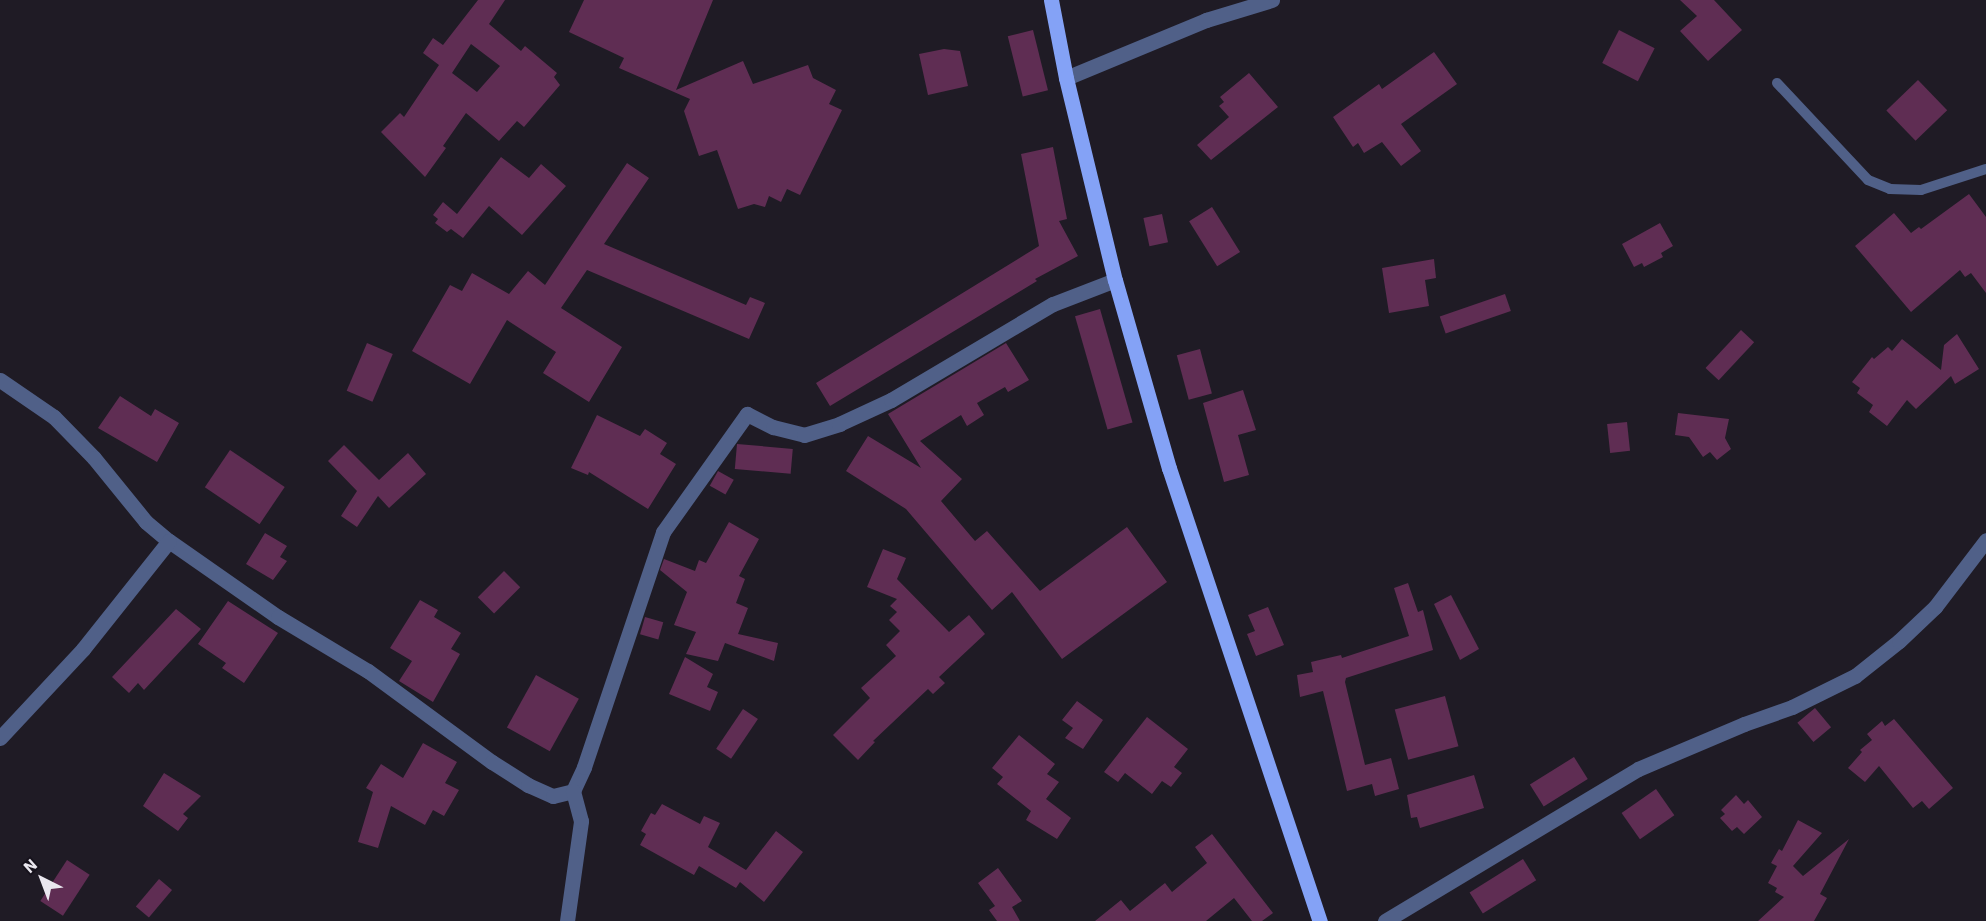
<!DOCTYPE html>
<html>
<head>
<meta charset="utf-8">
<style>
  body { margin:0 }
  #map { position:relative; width:1986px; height:921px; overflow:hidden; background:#1f1b25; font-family:"IBM Plex Sans",sans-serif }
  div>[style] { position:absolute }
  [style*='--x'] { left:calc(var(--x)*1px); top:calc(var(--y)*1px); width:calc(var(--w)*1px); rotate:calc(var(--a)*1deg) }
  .building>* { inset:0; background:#5f2d53; transform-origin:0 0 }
  .service>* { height:10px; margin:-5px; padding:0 5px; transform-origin:5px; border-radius:5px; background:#506088 }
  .minor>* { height:15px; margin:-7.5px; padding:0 7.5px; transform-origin:7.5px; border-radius:7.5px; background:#506088 }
  .primary>* { height:15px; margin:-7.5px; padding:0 7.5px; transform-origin:7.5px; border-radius:7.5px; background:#84a2f6 }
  span { translate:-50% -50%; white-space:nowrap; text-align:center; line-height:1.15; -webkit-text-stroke:4.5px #16121c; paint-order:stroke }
  .north { position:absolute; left:12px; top:849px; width:60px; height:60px; -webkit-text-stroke:4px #16121c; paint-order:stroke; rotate:318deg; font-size:16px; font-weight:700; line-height:24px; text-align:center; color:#eae7ef }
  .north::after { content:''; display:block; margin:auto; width:21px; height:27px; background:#eae7ef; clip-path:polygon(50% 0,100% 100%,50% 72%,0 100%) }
</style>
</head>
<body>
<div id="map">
  <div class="building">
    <i style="clip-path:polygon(evenodd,478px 0,505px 0,489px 24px,521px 51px,525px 46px,557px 73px,554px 77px,560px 85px,524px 127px,517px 121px,499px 141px,466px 113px,443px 146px,446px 148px,425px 177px,381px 132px,400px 113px,404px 117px,439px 65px,423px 53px,433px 38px,443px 45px,478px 0,471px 44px,500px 66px,477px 92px,452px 73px,471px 44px)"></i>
    <i style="clip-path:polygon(584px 0,713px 0,676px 90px,743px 61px,753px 84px,808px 65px,813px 78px,836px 90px,829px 104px,842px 110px,800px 195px,787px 189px,781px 202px,769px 196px,765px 207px,754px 204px,738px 209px,717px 150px,699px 156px,684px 111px,690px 99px,619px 68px,624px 58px,569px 32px)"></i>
    <i style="clip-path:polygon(1680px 0,1714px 0,1742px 30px,1708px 61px,1680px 31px,1697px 16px)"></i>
    <i style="left:1033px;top:30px;width:62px;height:26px;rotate:76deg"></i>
    <i style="left:1619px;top:30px;width:40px;height:37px;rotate:27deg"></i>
    <i style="clip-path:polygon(944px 49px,960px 51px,968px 86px,928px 95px,919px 54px)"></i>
    <i style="clip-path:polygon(1434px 52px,1457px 84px,1401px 124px,1421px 151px,1401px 166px,1382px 142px,1364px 153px,1358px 143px,1353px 147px,1333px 117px,1379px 84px,1382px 89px)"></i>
    <i style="clip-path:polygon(1249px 73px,1278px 107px,1211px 160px,1197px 145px,1229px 117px,1219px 106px,1224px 102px,1220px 97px)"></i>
    <i style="left:1918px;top:80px;width:42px;height:44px;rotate:46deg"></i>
    <i style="clip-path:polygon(1053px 147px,1067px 219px,1059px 221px,1078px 256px,1035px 279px,1037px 281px,830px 406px,816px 383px,1039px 246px,1021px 154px)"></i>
    <i style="clip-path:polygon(501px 157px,529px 178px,541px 164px,566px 186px,522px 235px,489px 206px,463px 238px,451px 229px,447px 232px,435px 223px,438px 219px,433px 215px,443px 202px,457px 214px)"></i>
    <i style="clip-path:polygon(627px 163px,649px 178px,604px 244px,746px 305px,750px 297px,765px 303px,749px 339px,587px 270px,561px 308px,622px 347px,589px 402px,543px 373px,556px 352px,507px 320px,470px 384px,412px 351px,450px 285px,462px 291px,472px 273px,509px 294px,528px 271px,545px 285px)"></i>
    <i style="clip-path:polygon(1969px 194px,1986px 217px,1986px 293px,1971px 273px,1965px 277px,1960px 270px,1911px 312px,1855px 246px,1894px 213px,1911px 233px,1919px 227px,1921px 229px)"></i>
    <i style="left:1212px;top:207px;width:53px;height:27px;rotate:58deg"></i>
    <i style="left:1162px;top:214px;width:29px;height:19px;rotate:78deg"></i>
    <i style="clip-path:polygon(1660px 223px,1673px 246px,1661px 253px,1663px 257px,1644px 267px,1642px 263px,1634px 267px,1622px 244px)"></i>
    <i style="clip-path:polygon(1434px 259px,1436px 278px,1425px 280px,1429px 306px,1389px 313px,1382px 268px)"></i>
    <i style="left:1505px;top:294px;width:18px;height:69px;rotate:71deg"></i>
    <i style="left:1100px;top:309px;width:118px;height:26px;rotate:74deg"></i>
    <i style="left:1741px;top:330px;width:18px;height:52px;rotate:43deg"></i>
    <i style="clip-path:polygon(1957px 334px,1979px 369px,1955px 384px,1951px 376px,1916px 409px,1907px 400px,1887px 426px,1869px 412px,1873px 405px,1857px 393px,1860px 388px,1852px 382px,1872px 357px,1874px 359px,1888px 347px,1892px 351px,1902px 339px,1941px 370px,1944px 345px)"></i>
    <i style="left:367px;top:343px;width:28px;height:52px;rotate:23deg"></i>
    <i style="clip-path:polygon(1006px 343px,1029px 380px,1008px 392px,1005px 387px,977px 403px,984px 415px,967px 426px,961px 415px,920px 441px,962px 479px,941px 501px,975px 541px,987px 531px,1040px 591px,1127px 527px,1167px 582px,1062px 659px,1012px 592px,992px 610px,906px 509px,846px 471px,868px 436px,921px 468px,888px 414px)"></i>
    <i style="left:1200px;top:349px;width:46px;height:24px;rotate:75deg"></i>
    <i style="clip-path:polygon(1243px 390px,1256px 430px,1238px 435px,1249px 475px,1224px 482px,1203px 403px)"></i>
    <i style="clip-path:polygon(120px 396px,151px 416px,155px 409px,179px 423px,157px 462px,98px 428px)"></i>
    <i style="clip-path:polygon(1678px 413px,1729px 419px,1725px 438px,1731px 449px,1717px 460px,1710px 452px,1703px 457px,1689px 437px,1675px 435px)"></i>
    <i style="clip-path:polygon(597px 415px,640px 436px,645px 429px,667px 443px,660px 454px,676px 464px,648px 509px,589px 472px,588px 475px,571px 468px)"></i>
    <i style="left:1627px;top:422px;width:29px;height:20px;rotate:84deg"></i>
    <i style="left:737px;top:444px;width:56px;height:25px;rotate:5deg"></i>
    <i style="clip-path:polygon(344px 445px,379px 480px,408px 453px,426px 474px,389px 508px,378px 496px,357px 527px,341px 516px,357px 491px,328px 461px)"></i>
    <i style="left:230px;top:450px;width:66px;height:45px;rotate:34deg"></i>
    <i style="left:718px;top:471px;width:18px;height:17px;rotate:29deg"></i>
    <i style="clip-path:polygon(729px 522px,759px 539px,739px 576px,745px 579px,736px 603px,748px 608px,738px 634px,778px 643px,774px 661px,725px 643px,718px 661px,686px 654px,696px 632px,674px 625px,687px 592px,660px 570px,664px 559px,695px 571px,699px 560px,706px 563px)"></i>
    <i style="clip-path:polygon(265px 533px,287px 546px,280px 557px,287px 561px,273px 580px,246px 564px)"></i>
    <i style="clip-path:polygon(883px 549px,906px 558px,897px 579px,949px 632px,969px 615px,985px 634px,939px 677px,945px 683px,933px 694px,928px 689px,873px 741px,875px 742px,858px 760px,833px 735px,870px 698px,861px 688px,896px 656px,886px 645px,900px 631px,889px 620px,897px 612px,890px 606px,897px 599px,867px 587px)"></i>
    <i style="left:504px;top:571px;width:23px;height:37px;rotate:45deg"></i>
    <i style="clip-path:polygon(1408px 583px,1418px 612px,1423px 610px,1433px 650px,1346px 678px,1345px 682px,1365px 765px,1391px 758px,1399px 789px,1375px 796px,1372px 784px,1347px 791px,1323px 691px,1300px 697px,1297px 675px,1313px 672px,1311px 662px,1341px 655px,1342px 658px,1409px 636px,1394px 588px)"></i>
    <i style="clip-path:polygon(1451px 595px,1479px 649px,1460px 660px,1434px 604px)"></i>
    <i style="clip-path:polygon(420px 600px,438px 610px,434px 617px,461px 633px,451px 649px,460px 654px,433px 702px,399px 681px,412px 661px,390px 648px)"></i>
    <i style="clip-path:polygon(228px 601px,278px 633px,244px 683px,222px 668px,226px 663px,198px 644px)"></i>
    <i style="clip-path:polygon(1268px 607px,1284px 645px,1256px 656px,1247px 634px,1255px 631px,1248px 615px)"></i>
    <i style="clip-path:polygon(176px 609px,201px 629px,144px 690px,138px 683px,129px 693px,112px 677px)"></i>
    <i style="left:645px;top:617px;width:19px;height:18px;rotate:16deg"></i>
    <i style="clip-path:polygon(685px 657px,713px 674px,707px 687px,718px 692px,710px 711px,669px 694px)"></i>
    <i style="left:536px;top:675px;width:49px;height:60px;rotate:29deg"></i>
    <i style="left:1445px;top:696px;width:52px;height:52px;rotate:75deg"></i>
    <i style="clip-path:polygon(1077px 701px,1103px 720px,1083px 749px,1065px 738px,1073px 728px,1062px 720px)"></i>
    <i style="left:1815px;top:708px;width:25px;height:23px;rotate:50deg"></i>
    <i style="left:743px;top:709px;width:18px;height:48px;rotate:34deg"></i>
    <i style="clip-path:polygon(1147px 717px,1188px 749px,1174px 767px,1182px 773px,1171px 787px,1162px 781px,1152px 794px,1125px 773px,1118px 782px,1104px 772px)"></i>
    <i style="clip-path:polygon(1894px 719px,1953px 788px,1929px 809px,1922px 801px,1913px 808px,1879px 766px,1865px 782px,1848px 768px,1862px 752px,1860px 750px,1872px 740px,1867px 734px,1882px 721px,1885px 726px)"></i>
    <i style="clip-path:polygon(1019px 735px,1055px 764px,1047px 774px,1059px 782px,1046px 799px,1071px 818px,1057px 839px,1026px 820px,1031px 811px,997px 784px,1003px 777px,992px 768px)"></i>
    <i style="clip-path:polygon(423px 743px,457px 762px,445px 783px,459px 790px,444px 816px,433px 810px,425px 825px,391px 806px,378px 848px,358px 842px,373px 792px,366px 788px,381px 764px,403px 778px)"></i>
    <i style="left:1574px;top:757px;width:26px;height:52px;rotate:58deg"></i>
    <i style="clip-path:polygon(164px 773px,201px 796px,183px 814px,188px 818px,178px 831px,143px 806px)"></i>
    <i style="clip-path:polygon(1474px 775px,1484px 808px,1420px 828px,1417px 817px,1411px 818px,1407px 795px)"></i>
    <i style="left:1656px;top:789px;width:32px;height:42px;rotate:55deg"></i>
    <i style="clip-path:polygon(1736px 795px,1744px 804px,1748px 800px,1762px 817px,1744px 834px,1737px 827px,1732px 831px,1720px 818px,1725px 814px,1721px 810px)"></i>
    <i style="clip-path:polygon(662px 804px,700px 824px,704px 816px,720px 823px,708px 847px,746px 870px,776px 831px,803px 852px,764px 902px,740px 882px,736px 888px,699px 866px,694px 875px,640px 845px,646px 834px,641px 831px,651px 813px,655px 815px)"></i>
    <i style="clip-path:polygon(1798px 820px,1822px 833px,1793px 866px,1803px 876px,1849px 839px,1820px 894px,1827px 898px,1814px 921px,1758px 921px,1784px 897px,1775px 892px,1777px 888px,1768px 883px,1777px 866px,1771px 863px,1779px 849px,1782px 851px)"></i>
    <i style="clip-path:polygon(1212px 834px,1273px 913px,1262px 921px,1252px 921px,1234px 898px,1206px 921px,1095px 921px,1121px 900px,1130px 911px,1165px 883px,1172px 892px,1207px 863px,1195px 847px)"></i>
    <i style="left:1523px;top:859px;width:25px;height:63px;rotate:58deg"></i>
    <i style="left:67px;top:860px;width:27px;height:49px;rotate:33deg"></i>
    <i style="clip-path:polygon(998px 868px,1022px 901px,1012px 907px,1020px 921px,997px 921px,989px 910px,995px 906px,978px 883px)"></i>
    <i style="left:159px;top:879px;width:17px;height:36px;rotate:40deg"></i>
  </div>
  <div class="service">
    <i style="--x:1777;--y:83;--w:133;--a:46.8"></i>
    <i style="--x:1868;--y:180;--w:24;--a:22"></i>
    <i style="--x:1890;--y:189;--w:31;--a:2"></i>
    <i style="--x:1921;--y:190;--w:68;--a:-17.9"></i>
  </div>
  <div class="minor">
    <i style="--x:1066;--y:78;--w:152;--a:-22.5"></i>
    <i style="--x:1206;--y:20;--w:69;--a:-16.9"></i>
    <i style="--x:0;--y:380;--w:65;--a:34.4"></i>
    <i style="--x:54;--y:417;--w:57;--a:45.7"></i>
    <i style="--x:94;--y:458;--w:82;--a:50.9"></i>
    <i style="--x:146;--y:522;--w:30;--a:40"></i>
    <i style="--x:169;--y:541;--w:133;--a:34.9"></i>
    <i style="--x:278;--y:617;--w:105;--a:31"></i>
    <i style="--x:368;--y:671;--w:154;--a:36.3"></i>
    <i style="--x:492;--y:762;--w:43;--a:32.6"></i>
    <i style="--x:528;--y:785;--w:27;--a:24"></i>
    <i style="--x:553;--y:796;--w:21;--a:-14"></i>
    <i style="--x:573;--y:791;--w:26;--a:-65"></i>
    <i style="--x:584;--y:767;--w:248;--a:-71.4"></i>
    <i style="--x:663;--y:532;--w:145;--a:-54.6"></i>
    <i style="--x:747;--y:414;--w:29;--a:27"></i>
    <i style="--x:773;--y:427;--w:32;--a:14"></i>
    <i style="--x:804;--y:435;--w:37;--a:-17"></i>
    <i style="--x:839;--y:424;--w:57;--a:-24.8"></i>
    <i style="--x:891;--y:400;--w:188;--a:-30.7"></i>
    <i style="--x:1053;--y:304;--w:66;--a:-21.2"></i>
    <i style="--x:0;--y:738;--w:122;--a:-47"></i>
    <i style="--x:83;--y:649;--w:138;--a:-51.5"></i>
    <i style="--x:567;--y:921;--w:101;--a:-82"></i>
    <i style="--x:581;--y:821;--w:31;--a:-105"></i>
    <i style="--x:1385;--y:921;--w:295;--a:-31"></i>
    <i style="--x:1638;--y:769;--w:115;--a:-23"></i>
    <i style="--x:1744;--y:724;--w:51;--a:-19.5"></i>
    <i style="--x:1792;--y:707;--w:70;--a:-26.2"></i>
    <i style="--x:1855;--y:676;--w:56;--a:-38.5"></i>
    <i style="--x:1899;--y:641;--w:50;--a:-43.4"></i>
    <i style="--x:1935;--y:607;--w:84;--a:-52.7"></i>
  </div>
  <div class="primary">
    <i style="--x:1051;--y:0;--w:79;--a:79.1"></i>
    <i style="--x:1066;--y:78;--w:208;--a:76.4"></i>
    <i style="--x:1115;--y:280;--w:196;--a:74"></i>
    <i style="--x:1169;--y:468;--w:478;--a:71.6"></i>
  </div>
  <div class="north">N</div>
</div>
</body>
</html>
